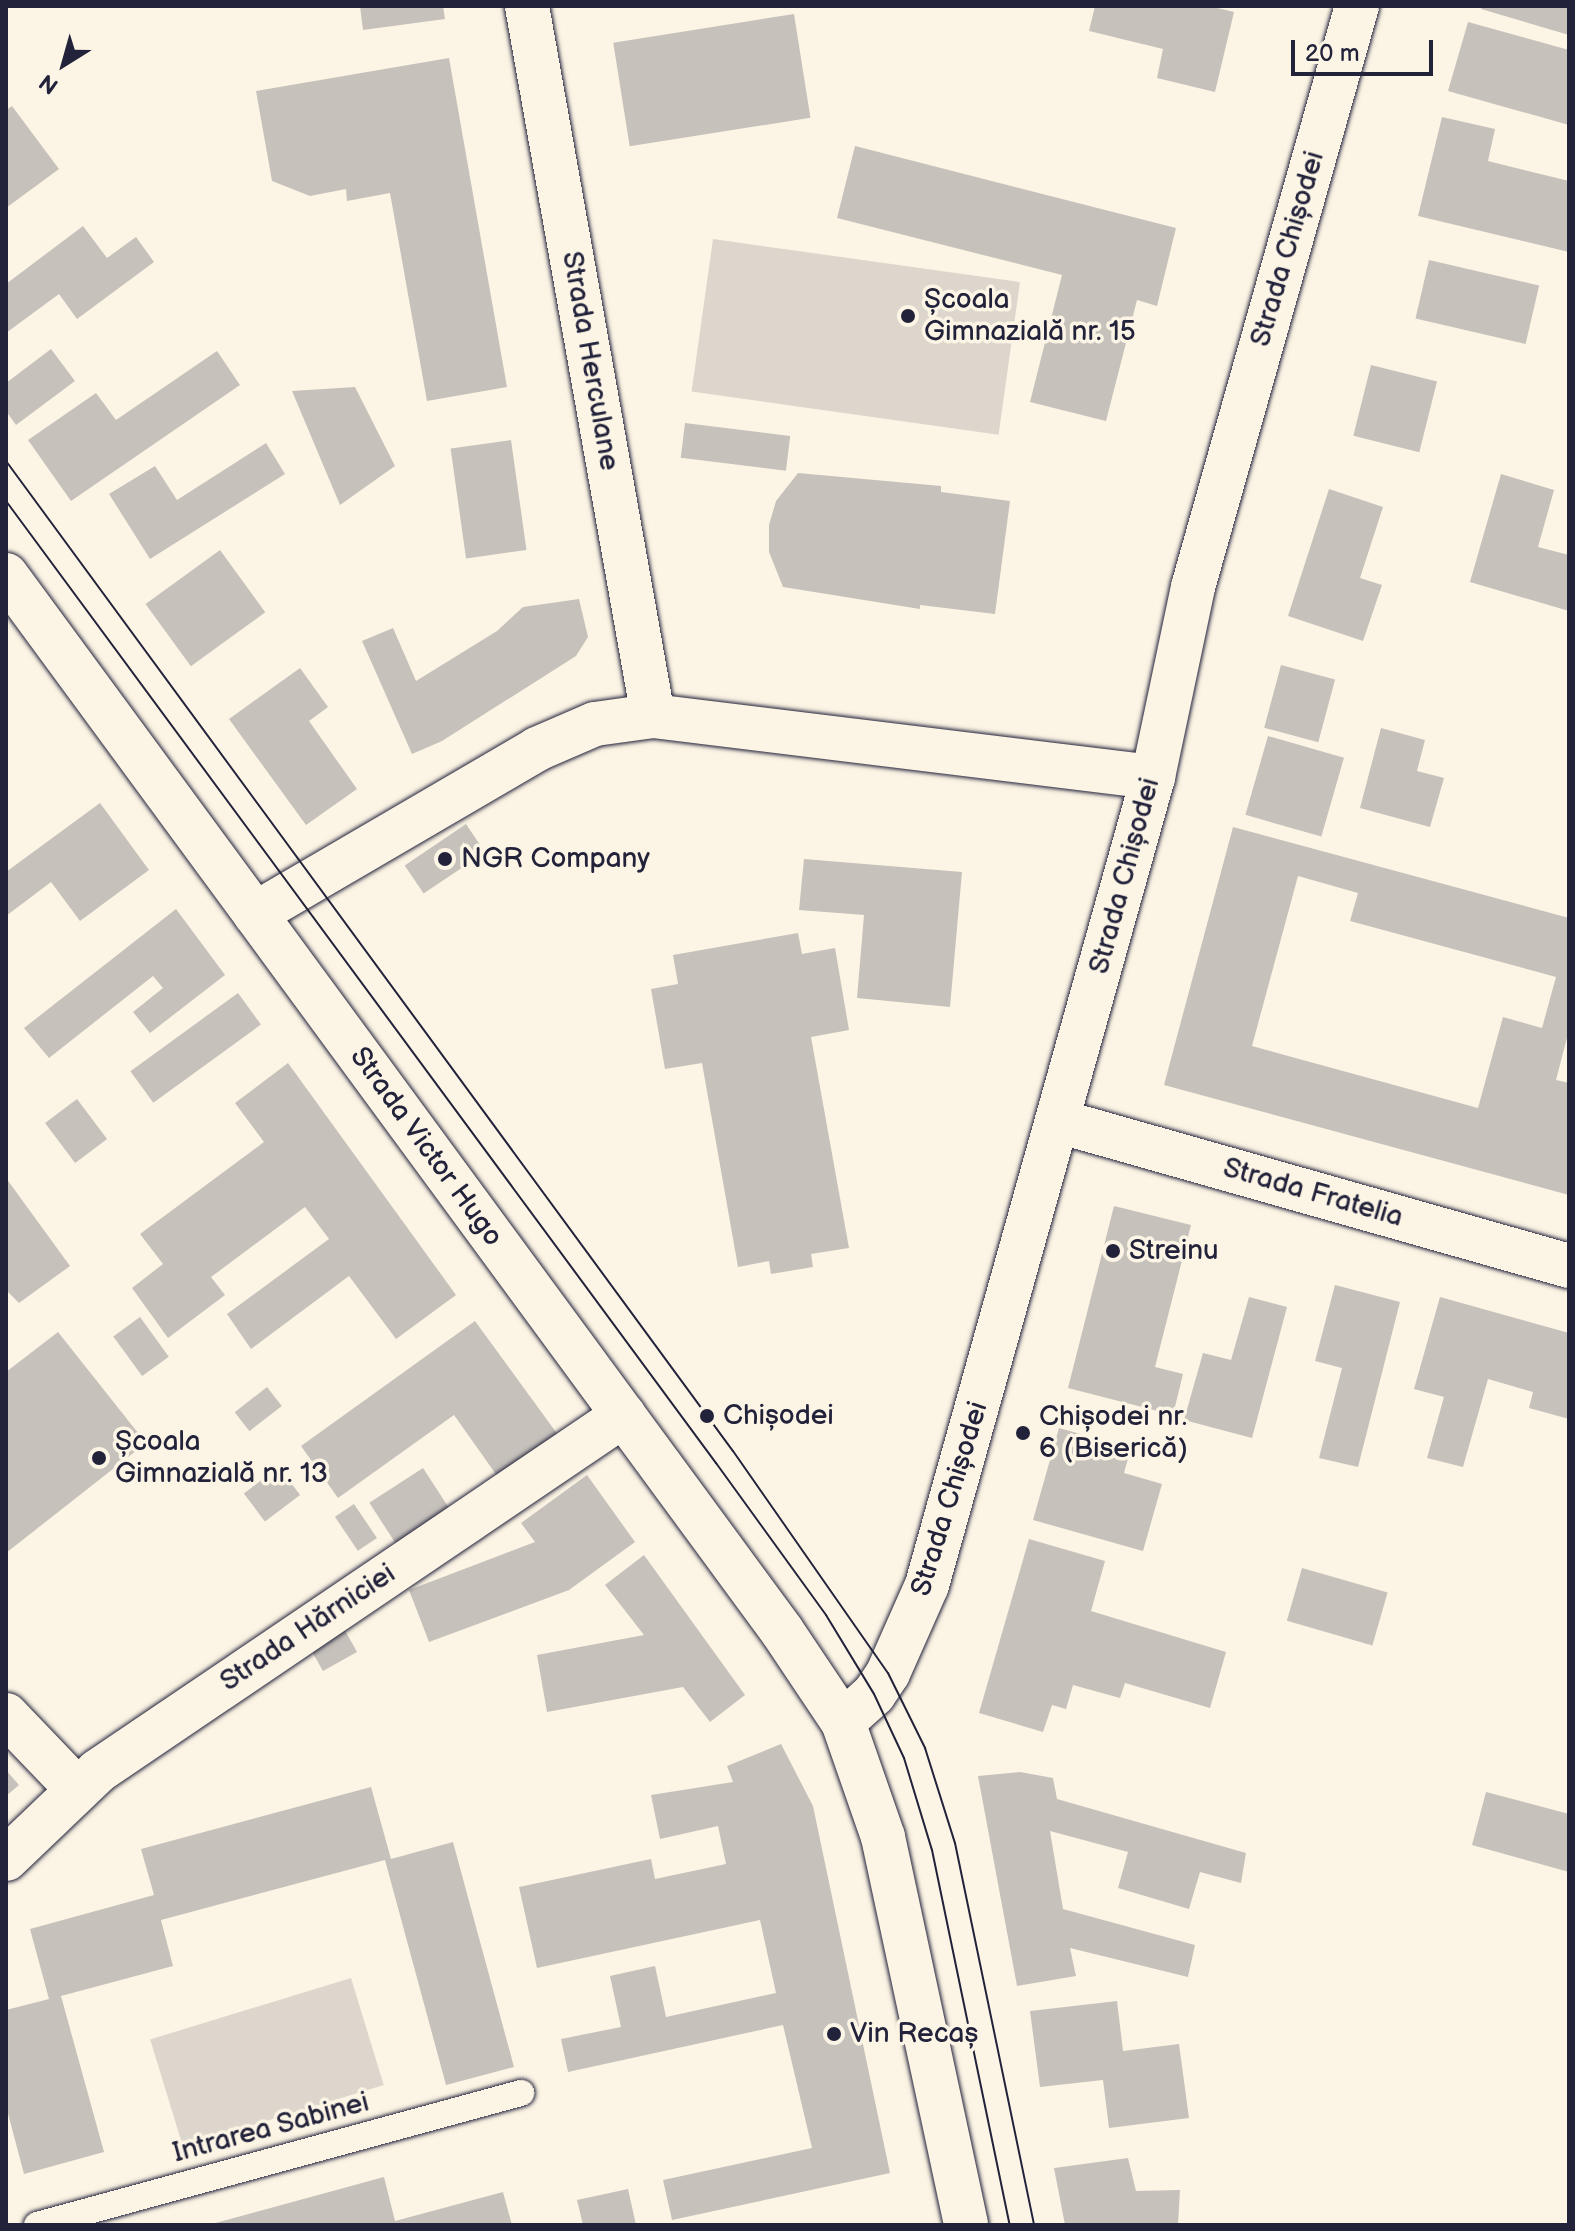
<!DOCTYPE html>
<html>
<head>
<meta charset="utf-8">
<style>
  body { margin:0 }
  #map { position:relative; width:1575px; height:2231px; overflow:hidden; background:#fcf5e5; font-family:"Balsamiq Sans",sans-serif }
  div>[style] { position:absolute }
  [style*='--x'] { left:calc(var(--x)*1px); top:calc(var(--y)*1px); width:calc(var(--w)*1px); rotate:calc(var(--a)*1deg) }
  .green>* { inset:0; background:#dcd6cc; transform-origin:0 0 }
  .building>* { inset:0; background:#c6c1bb; transform-origin:0 0 }
  .roads { filter:drop-shadow(0 0 2px #22223b) drop-shadow(0 0 2px #22223b) }
  .service>* { height:26px; margin:-13px; padding:0 13px; transform-origin:13px; border-radius:13px; background:#fcf5e5 }
  .minor>* { height:44px; margin:-22px; padding:0 22px; transform-origin:22px; border-radius:22px; background:#fcf5e5 }
  .tertiary>* { height:44px; margin:-22px; padding:0 22px; transform-origin:22px; border-radius:22px; background:#fcf5e5 }
  .tram>* { height:2px; margin:-1px; padding:0 1px; transform-origin:1px; border-radius:1px; background:#22223b }
  .dots>* { width:22px; height:22px; translate:-50% -50%; box-sizing:border-box; border:4px solid #fcf5e5; border-radius:50% }
  span { translate:-50% -50%; white-space:nowrap; text-align:center; line-height:1.15; -webkit-text-stroke:7px #fcf5e5; paint-order:stroke }
  .street-label { font-size:28px; color:#22223b }
  .poi-label { font-size:28px; color:#22223b }
  .left { translate:0 -50%; text-align:left }
  .frame { position:absolute; inset:0; border:8px solid #22223b; pointer-events:none }
  .north { position:absolute; left:24px; top:24px; width:80px; height:80px; -webkit-text-stroke:6px #fcf5e5; paint-order:stroke; rotate:217deg; font-size:22px; font-weight:700; line-height:32px; text-align:center; color:#22223b }
  .north::after { content:''; display:block; margin:auto; width:28px; height:36px; background:#22223b; clip-path:polygon(50% 0,100% 100%,50% 72%,0 100%) }
  .scale { position:absolute; left:1291px; top:40px; width:142px; height:36px; box-sizing:border-box; border:4px solid #22223b; border-top:0; padding-left:10px; font-size:24px; line-height:28px; white-space:nowrap; color:#22223b; -webkit-text-stroke:6px #fcf5e5; paint-order:stroke }
</style>
</head>
<body>
<div id="map">
  <div class="green">
    <i style="left:713px;top:239px;width:310px;height:154px;rotate:8deg"></i>
    <i style="left:351px;top:1978px;width:112px;height:210px;rotate:73deg"></i>
  </div>
  <div class="building">
    <i style="clip-path:polygon(360px 6px,443px 6px,445px 19px,363px 30px)"></i>
    <i style="clip-path:polygon(1095px 6px,1209px 6px,1234px 12px,1215px 92px,1157px 78px,1163px 49px,1089px 31px)"></i>
    <i style="clip-path:polygon(1482px 6px,1569px 6px,1569px 35px,1481px 9px)"></i>
    <i style="left:794px;top:14px;width:105px;height:183px;rotate:81deg"></i>
    <i style="clip-path:polygon(1468px 22px,1569px 50px,1569px 125px,1448px 91px)"></i>
    <i style="clip-path:polygon(449px 58px,507px 387px,427px 401px,390px 193px,347px 201px,346px 189px,310px 196px,272px 181px,256px 91px)"></i>
    <i style="clip-path:polygon(12px 106px,59px 169px,6px 208px,6px 110px)"></i>
    <i style="clip-path:polygon(1442px 117px,1495px 129px,1488px 161px,1569px 181px,1569px 252px,1418px 216px)"></i>
    <i style="clip-path:polygon(855px 146px,1176px 228px,1157px 306px,1137px 300px,1106px 421px,1030px 402px,1062px 275px,837px 218px)"></i>
    <i style="clip-path:polygon(83px 226px,107px 258px,136px 237px,154px 262px,77px 319px,59px 294px,6px 333px,6px 284px)"></i>
    <i style="left:1429px;top:260px;width:113px;height:60px;rotate:13deg"></i>
    <i style="clip-path:polygon(51px 349px,75px 381px,16px 425px,6px 411px,6px 383px)"></i>
    <i style="clip-path:polygon(217px 351px,240px 385px,71px 501px,28px 440px,96px 393px,116px 420px)"></i>
    <i style="left:1371px;top:365px;width:68px;height:73px;rotate:14deg"></i>
    <i style="clip-path:polygon(355px 387px,395px 466px,340px 505px,292px 391px)"></i>
    <i style="left:685px;top:423px;width:106px;height:35px;rotate:7deg"></i>
    <i style="left:511px;top:440px;width:111px;height:61px;rotate:82deg"></i>
    <i style="clip-path:polygon(266px 443px,285px 474px,150px 559px,109px 494px,155px 466px,177px 500px)"></i>
    <i style="clip-path:polygon(798px 473px,941px 486px,941px 492px,1010px 501px,995px 614px,920px 605px,920px 609px,783px 587px,769px 552px,769px 525px,776px 501px)"></i>
    <i style="clip-path:polygon(1501px 474px,1554px 490px,1538px 547px,1569px 555px,1569px 611px,1470px 582px)"></i>
    <i style="clip-path:polygon(1329px 489px,1383px 507px,1360px 578px,1382px 585px,1363px 641px,1288px 616px)"></i>
    <i style="left:220px;top:550px;width:77px;height:92px;rotate:54deg"></i>
    <i style="clip-path:polygon(579px 599px,588px 637px,576px 656px,442px 741px,412px 754px,362px 641px,393px 628px,416px 681px,497px 631px,523px 607px)"></i>
    <i style="left:1281px;top:665px;width:56px;height:65px;rotate:15deg"></i>
    <i style="clip-path:polygon(300px 668px,328px 707px,309px 721px,357px 789px,306px 825px,229px 719px)"></i>
    <i style="clip-path:polygon(1381px 728px,1425px 740px,1417px 771px,1444px 778px,1430px 827px,1360px 808px)"></i>
    <i style="left:1268px;top:736px;width:79px;height:82px;rotate:16deg"></i>
    <i style="clip-path:polygon(100px 803px,149px 870px,80px 921px,51px 882px,6px 916px,6px 872px)"></i>
    <i style="left:466px;top:824px;width:34px;height:74px;rotate:56deg"></i>
    <i style="clip-path:polygon(evenodd,1233px 827px,1569px 918px,1569px 1030px,1556px 1080px,1569px 1083px,1569px 1195px,1164px 1085px,1233px 827px,1298px 876px,1358px 893px,1350px 921px,1556px 977px,1542px 1028px,1503px 1017px,1478px 1108px,1252px 1046px,1298px 876px)"></i>
    <i style="clip-path:polygon(804px 859px,962px 872px,950px 1007px,857px 998px,864px 915px,799px 910px)"></i>
    <i style="clip-path:polygon(176px 909px,225px 975px,150px 1033px,133px 1012px,163px 988px,153px 976px,49px 1058px,24px 1028px)"></i>
    <i style="clip-path:polygon(798px 933px,802px 954px,835px 948px,849px 1030px,811px 1037px,849px 1248px,811px 1254px,813px 1267px,771px 1274px,769px 1261px,738px 1267px,702px 1063px,665px 1069px,651px 989px,678px 984px,673px 955px)"></i>
    <i style="left:238px;top:993px;width:39px;height:133px;rotate:54deg"></i>
    <i style="clip-path:polygon(288px 1063px,456px 1295px,396px 1339px,349px 1276px,251px 1349px,227px 1314px,329px 1239px,305px 1207px,211px 1277px,225px 1295px,168px 1338px,132px 1288px,163px 1264px,140px 1234px,264px 1142px,235px 1103px)"></i>
    <i style="left:77px;top:1099px;width:50px;height:40px;rotate:53deg"></i>
    <i style="clip-path:polygon(6px 1178px,70px 1266px,19px 1303px,6px 1290px)"></i>
    <i style="clip-path:polygon(1114px 1206px,1191px 1225px,1155px 1367px,1183px 1374px,1173px 1415px,1068px 1388px)"></i>
    <i style="clip-path:polygon(1335px 1285px,1400px 1302px,1358px 1467px,1319px 1458px,1342px 1368px,1315px 1361px)"></i>
    <i style="clip-path:polygon(1249px 1297px,1287px 1307px,1252px 1438px,1184px 1420px,1203px 1353px,1231px 1360px)"></i>
    <i style="clip-path:polygon(1440px 1297px,1569px 1333px,1569px 1419px,1529px 1408px,1533px 1392px,1488px 1379px,1463px 1467px,1427px 1458px,1444px 1397px,1414px 1389px)"></i>
    <i style="left:140px;top:1317px;width:49px;height:33px;rotate:54deg"></i>
    <i style="clip-path:polygon(475px 1321px,561px 1439px,500px 1480px,454px 1415px,338px 1498px,301px 1446px)"></i>
    <i style="clip-path:polygon(58px 1332px,146px 1443px,6px 1553px,6px 1372px)"></i>
    <i style="left:267px;top:1387px;width:24px;height:41px;rotate:52deg"></i>
    <i style="clip-path:polygon(1059px 1428px,1131px 1448px,1124px 1473px,1162px 1484px,1143px 1551px,1033px 1520px)"></i>
    <i style="left:279px;top:1467px;width:35px;height:44px;rotate:53deg"></i>
    <i style="left:423px;top:1468px;width:53px;height:64px;rotate:57deg"></i>
    <i style="clip-path:polygon(587px 1475px,635px 1542px,569px 1590px,429px 1642px,409px 1590px,535px 1542px,521px 1523px)"></i>
    <i style="left:354px;top:1504px;width:41px;height:23px;rotate:56deg"></i>
    <i style="clip-path:polygon(1029px 1539px,1105px 1561px,1091px 1611px,1226px 1652px,1210px 1708px,1125px 1683px,1120px 1698px,1073px 1685px,1066px 1709px,1052px 1705px,1043px 1732px,979px 1713px)"></i>
    <i style="clip-path:polygon(644px 1555px,745px 1695px,710px 1722px,683px 1687px,547px 1712px,537px 1655px,644px 1635px,605px 1585px)"></i>
    <i style="left:1302px;top:1568px;width:89px;height:55px;rotate:16deg"></i>
    <i style="left:342px;top:1625px;width:31px;height:39px;rotate:61deg"></i>
    <i style="clip-path:polygon(781px 1744px,813px 1806px,890px 2173px,672px 2220px,663px 2180px,812px 2148px,783px 2025px,568px 2072px,561px 2039px,621px 2027px,610px 1976px,655px 1966px,666px 2017px,776px 1993px,760px 1920px,537px 1968px,519px 1887px,651px 1859px,655px 1879px,726px 1864px,718px 1826px,660px 1839px,651px 1795px,733px 1782px,727px 1766px)"></i>
    <i style="clip-path:polygon(6px 1770px,19px 1785px,6px 1796px)"></i>
    <i style="clip-path:polygon(1020px 1772px,1053px 1778px,1057px 1799px,1246px 1853px,1241px 1883px,1200px 1872px,1189px 1909px,1118px 1888px,1128px 1852px,1050px 1831px,1063px 1909px,1195px 1945px,1188px 1977px,1070px 1948px,1076px 1976px,1017px 1986px,978px 1776px)"></i>
    <i style="clip-path:polygon(371px 1787px,391px 1859px,453px 1842px,514px 2067px,446px 2085px,385px 1860px,161px 1920px,173px 1966px,61px 1996px,104px 2152px,24px 2174px,6px 2106px,6px 2010px,49px 1999px,30px 1929px,154px 1895px,141px 1849px)"></i>
    <i style="clip-path:polygon(1486px 1792px,1569px 1814px,1569px 1872px,1472px 1845px)"></i>
    <i style="clip-path:polygon(1117px 2001px,1123px 2051px,1179px 2044px,1189px 2118px,1109px 2128px,1103px 2080px,1040px 2087px,1030px 2011px)"></i>
    <i style="clip-path:polygon(1128px 2158px,1136px 2191px,1180px 2190px,1178px 2225px,1065px 2225px,1054px 2168px)"></i>
    <i style="clip-path:polygon(384px 2177px,395px 2221px,503px 2192px,512px 2225px,208px 2225px)"></i>
    <i style="clip-path:polygon(628px 2189px,636px 2225px,583px 2225px,577px 2200px)"></i>
  </div>
  <div class="roads">
    <div class="service">
      <i style="--x:37;--y:2225;--w:502;--a:-15.26"></i>
    </div>
    <div class="minor">
      <i style="--x:527;--y:6;--w:721;--a:79.94"></i>
      <i style="--x:255;--y:914;--w:327;--a:-30.3"></i>
      <i style="--x:537;--y:749;--w:63;--a:-23.3"></i>
      <i style="--x:595;--y:724;--w:59;--a:-7.9"></i>
      <i style="--x:653;--y:716;--w:504;--a:6.96"></i>
      <i style="--x:1058;--y:1121;--w:531;--a:15.84"></i>
      <i style="--x:6;--y:1715;--w:101;--a:46.2"></i>
      <i style="--x:843;--y:1722;--w:42;--a:-42.1"></i>
      <i style="--x:874;--y:1694;--w:25;--a:-56"></i>
      <i style="--x:888;--y:1673;--w:96;--a:-66.1"></i>
      <i style="--x:927;--y:1585;--w:839;--a:-74.37"></i>
      <i style="--x:1153;--y:777;--w:194;--a:-78.1"></i>
      <i style="--x:1193;--y:587;--w:604;--a:-74.24"></i>
      <i style="--x:6;--y:1859;--w:127;--a:-43.7"></i>
      <i style="--x:98;--y:1771;--w:635;--a:-34.09"></i>
    </div>
    <div class="tertiary">
      <i style="--x:6;--y:575;--w:1310;--a:53.69"></i>
      <i style="--x:782;--y:1631;--w:110;--a:56.2"></i>
      <i style="--x:843;--y:1722;--w:122;--a:70.8"></i>
      <i style="--x:883;--y:1837;--w:397;--a:77.9"></i>
    </div>
  </div>
  <div class="tram">
    <i style="--x:6;--y:461;--w:1228;--a:53.71"></i>
    <i style="--x:733;--y:1451;--w:271;--a:55.1"></i>
    <i style="--x:888;--y:1673;--w:84;--a:63.7"></i>
    <i style="--x:925;--y:1748;--w:100;--a:72.5"></i>
    <i style="--x:955;--y:1843;--w:390;--a:78.3"></i>
    <i style="--x:6;--y:501;--w:1196;--a:53.57"></i>
    <i style="--x:716;--y:1463;--w:188;--a:54.1"></i>
    <i style="--x:826;--y:1615;--w:92;--a:58.7"></i>
    <i style="--x:874;--y:1694;--w:71;--a:64.9"></i>
    <i style="--x:904;--y:1758;--w:96;--a:73.1"></i>
    <i style="--x:932;--y:1850;--w:383;--a:78.3"></i>
  </div>
  <div class="dots">
    <i style="left:908px;top:316px;background:#22223b"></i>
    <i style="left:445px;top:859px;background:#22223b"></i>
    <i style="left:1113px;top:1251px;background:#22223b"></i>
    <i style="left:707px;top:1416px;background:#22223b"></i>
    <i style="left:1023px;top:1433px;background:#22223b"></i>
    <i style="left:99px;top:1458px;background:#22223b"></i>
    <i style="left:834px;top:2034px;background:#22223b"></i>
  </div>
  <div class="street-label">
    <span style="left:1288px;top:249px;rotate:-74deg">Strada Chișodei</span>
    <span style="left:590px;top:361px;rotate:80deg">Strada Herculane</span>
    <span style="left:1125px;top:876px;rotate:-75deg">Strada Chișodei</span>
    <span style="left:426px;top:1147px;rotate:54deg">Strada Victor Hugo</span>
    <span style="left:1313px;top:1193px;rotate:16deg">Strada Fratelia</span>
    <span style="left:950px;top:1499px;rotate:-73deg">Strada Chișodei</span>
    <span style="left:308px;top:1628px;rotate:-34deg">Strada Hărniciei</span>
    <span style="left:271px;top:2128px;rotate:-15deg">Intrarea Sabinei</span>
  </div>
  <div class="poi-label">
    <span class="left" style="left:924px;top:316px">Școala<br>Gimnazială nr. 15</span>
    <span class="left" style="left:461px;top:859px">NGR Company</span>
    <span class="left" style="left:1129px;top:1251px">Streinu</span>
    <span class="left" style="left:723px;top:1416px">Chișodei</span>
    <span class="left" style="left:1039px;top:1433px">Chișodei nr.<br>6 (Biserică)</span>
    <span class="left" style="left:115px;top:1458px">Școala<br>Gimnazială nr. 13</span>
    <span class="left" style="left:850px;top:2034px">Vin Recaș</span>
  </div>
  <div class="frame"></div>
  <div class="north">N</div>
  <div class="scale">20 m</div>
</div>
</body>
</html>
